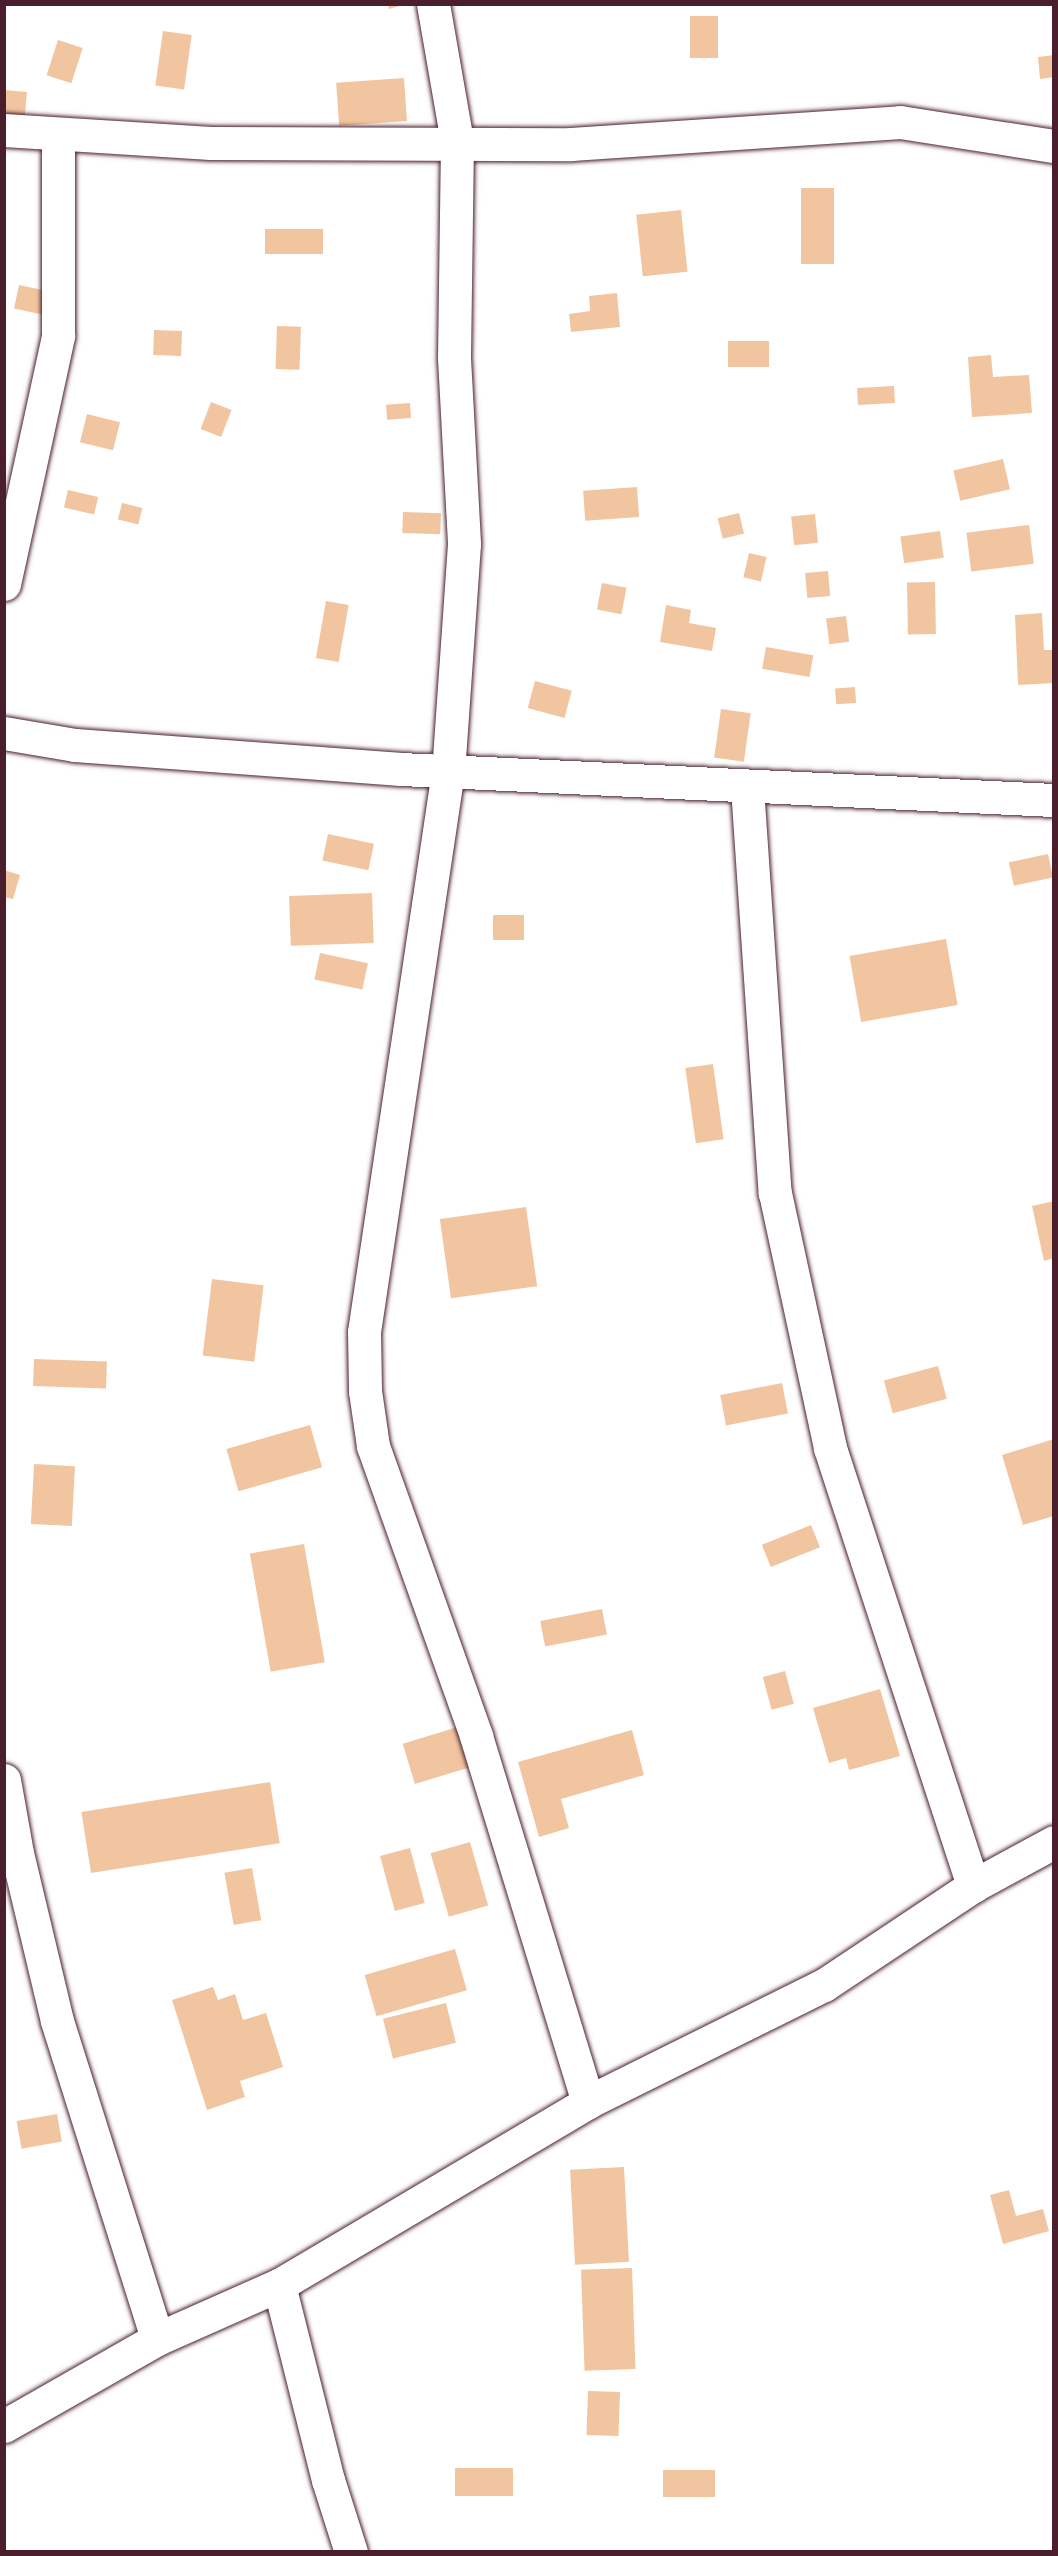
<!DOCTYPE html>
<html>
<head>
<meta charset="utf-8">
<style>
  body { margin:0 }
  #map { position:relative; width:1058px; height:2556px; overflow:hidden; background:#fff; font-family:Delius,sans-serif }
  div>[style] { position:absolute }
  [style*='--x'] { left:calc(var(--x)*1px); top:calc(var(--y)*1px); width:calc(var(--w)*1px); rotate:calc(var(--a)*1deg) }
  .building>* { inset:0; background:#f2c5a1; transform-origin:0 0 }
  .roads { filter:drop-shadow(0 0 2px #4a1f2b) drop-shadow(0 0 2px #4a1f2b) }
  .minor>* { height:33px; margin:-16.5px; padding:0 16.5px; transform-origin:16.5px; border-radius:16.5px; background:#fff }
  span { translate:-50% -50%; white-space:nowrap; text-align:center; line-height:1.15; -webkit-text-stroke:5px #fff; paint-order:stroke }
  .frame { position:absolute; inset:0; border:6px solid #4a1f2b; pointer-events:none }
</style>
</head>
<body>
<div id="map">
  <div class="building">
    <i style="clip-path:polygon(388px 4px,403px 4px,403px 5px,389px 9px)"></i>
    <i style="left:690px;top:16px;width:28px;height:42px"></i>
    <i style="left:163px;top:31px;width:29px;height:55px;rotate:8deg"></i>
    <i style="left:58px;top:40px;width:26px;height:37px;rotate:18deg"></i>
    <i style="clip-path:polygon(1054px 55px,1054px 77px,1040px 79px,1038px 57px)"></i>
    <i style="left:404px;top:78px;width:43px;height:68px;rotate:86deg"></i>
    <i style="left:4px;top:90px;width:23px;height:26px;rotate:5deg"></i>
    <i style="left:801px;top:188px;width:33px;height:76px"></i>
    <i style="left:681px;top:210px;width:62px;height:45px;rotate:84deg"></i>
    <i style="left:323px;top:229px;width:25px;height:58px;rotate:90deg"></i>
    <i style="left:19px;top:285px;width:35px;height:24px;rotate:12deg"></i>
    <i style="clip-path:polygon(617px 293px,620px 327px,571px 332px,569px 314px,590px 311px,589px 296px)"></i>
    <i style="left:277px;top:326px;width:24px;height:43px;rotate:2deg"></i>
    <i style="left:154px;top:330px;width:28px;height:25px;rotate:2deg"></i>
    <i style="left:728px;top:341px;width:41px;height:26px"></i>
    <i style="clip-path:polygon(991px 355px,993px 377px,1029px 375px,1032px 413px,972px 417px,968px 357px)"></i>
    <i style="left:894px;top:386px;width:17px;height:37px;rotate:87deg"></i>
    <i style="left:211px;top:402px;width:22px;height:29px;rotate:21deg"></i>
    <i style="left:410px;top:403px;width:15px;height:24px;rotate:86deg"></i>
    <i style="left:87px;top:414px;width:34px;height:29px;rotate:14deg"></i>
    <i style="left:1003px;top:459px;width:31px;height:51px;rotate:77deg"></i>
    <i style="left:637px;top:487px;width:30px;height:54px;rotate:86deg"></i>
    <i style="left:68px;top:490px;width:31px;height:18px;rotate:13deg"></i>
    <i style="left:122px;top:503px;width:21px;height:17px;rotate:14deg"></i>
    <i style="left:403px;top:512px;width:38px;height:21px;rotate:2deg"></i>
    <i style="left:739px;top:513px;width:21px;height:22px;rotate:76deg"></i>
    <i style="left:815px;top:514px;width:29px;height:24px;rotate:84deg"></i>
    <i style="left:1029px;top:525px;width:39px;height:63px;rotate:83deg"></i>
    <i style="left:940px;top:531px;width:27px;height:40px;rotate:82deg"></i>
    <i style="left:749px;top:553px;width:18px;height:25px;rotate:13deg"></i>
    <i style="left:828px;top:571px;width:25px;height:23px;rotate:85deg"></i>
    <i style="left:935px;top:582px;width:52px;height:28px;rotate:89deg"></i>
    <i style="left:602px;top:583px;width:25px;height:27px;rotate:11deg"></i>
    <i style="left:326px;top:601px;width:23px;height:58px;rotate:10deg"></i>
    <i style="clip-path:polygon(666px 605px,691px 610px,689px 623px,716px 628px,712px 651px,660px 642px)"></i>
    <i style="clip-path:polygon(1042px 613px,1044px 650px,1054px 650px,1054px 683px,1018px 685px,1015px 615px)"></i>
    <i style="left:846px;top:616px;width:26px;height:20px;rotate:83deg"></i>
    <i style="left:766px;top:647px;width:48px;height:22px;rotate:10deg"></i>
    <i style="left:535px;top:681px;width:38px;height:28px;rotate:15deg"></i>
    <i style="left:855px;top:687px;width:16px;height:20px;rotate:86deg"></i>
    <i style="left:721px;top:709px;width:30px;height:49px;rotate:8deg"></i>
    <i style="left:328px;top:834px;width:47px;height:27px;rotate:12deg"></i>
    <i style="left:1048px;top:854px;width:24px;height:40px;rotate:78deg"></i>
    <i style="clip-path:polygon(4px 870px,20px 875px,13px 899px,4px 897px)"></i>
    <i style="left:372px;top:893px;width:50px;height:83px;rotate:88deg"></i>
    <i style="left:524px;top:915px;width:25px;height:31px;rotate:90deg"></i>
    <i style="left:946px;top:939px;width:67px;height:98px;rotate:80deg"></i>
    <i style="left:320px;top:953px;width:49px;height:27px;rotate:12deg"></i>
    <i style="left:713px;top:1064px;width:76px;height:28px;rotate:82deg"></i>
    <i style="clip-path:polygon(1054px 1201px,1054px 1258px,1044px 1261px,1032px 1206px)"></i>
    <i style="left:526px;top:1207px;width:80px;height:87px;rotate:82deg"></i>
    <i style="left:212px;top:1279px;width:52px;height:77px;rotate:7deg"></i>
    <i style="left:34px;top:1359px;width:73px;height:27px;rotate:2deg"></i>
    <i style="left:938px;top:1366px;width:34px;height:56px;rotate:75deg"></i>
    <i style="left:782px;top:1383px;width:31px;height:63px;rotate:79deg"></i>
    <i style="left:310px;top:1425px;width:44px;height:87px;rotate:74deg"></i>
    <i style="clip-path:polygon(1054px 1439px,1054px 1516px,1023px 1525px,1002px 1455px)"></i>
    <i style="left:34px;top:1464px;width:41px;height:60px;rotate:3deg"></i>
    <i style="left:811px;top:1525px;width:24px;height:53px;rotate:68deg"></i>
    <i style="left:304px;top:1544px;width:120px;height:55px;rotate:80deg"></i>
    <i style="left:602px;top:1609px;width:26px;height:63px;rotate:79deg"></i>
    <i style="left:785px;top:1671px;width:34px;height:23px;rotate:75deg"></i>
    <i style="clip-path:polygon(880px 1689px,900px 1756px,849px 1770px,846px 1758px,829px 1763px,813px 1708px)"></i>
    <i style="left:461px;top:1726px;width:42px;height:61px;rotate:73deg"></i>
    <i style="clip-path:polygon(632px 1730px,644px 1775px,561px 1799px,569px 1828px,539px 1837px,518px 1762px)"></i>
    <i style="left:270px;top:1782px;width:62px;height:191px;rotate:81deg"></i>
    <i style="left:470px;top:1842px;width:66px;height:41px;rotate:74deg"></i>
    <i style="left:410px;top:1848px;width:57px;height:31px;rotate:75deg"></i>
    <i style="left:252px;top:1868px;width:53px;height:28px;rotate:80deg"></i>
    <i style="left:455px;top:1949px;width:43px;height:94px;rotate:74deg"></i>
    <i style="clip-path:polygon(213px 1987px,218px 2000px,235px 1994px,243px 2020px,266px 2013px,283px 2067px,240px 2081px,245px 2097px,207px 2110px,172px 2000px)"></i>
    <i style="left:446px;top:2003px;width:41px;height:65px;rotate:76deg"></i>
    <i style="left:57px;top:2114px;width:28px;height:41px;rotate:80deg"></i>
    <i style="left:624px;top:2167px;width:95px;height:54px;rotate:87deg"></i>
    <i style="clip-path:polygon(1009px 2190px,1016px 2216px,1043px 2209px,1049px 2231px,1003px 2244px,990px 2195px)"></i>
    <i style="left:632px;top:2268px;width:101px;height:51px;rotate:88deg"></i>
    <i style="left:588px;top:2391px;width:32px;height:44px;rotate:2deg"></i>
    <i style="left:455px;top:2468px;width:58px;height:28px"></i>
    <i style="left:715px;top:2470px;width:27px;height:52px;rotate:90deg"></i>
  </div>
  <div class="roads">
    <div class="minor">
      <i style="--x:433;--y:4;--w:140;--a:80.1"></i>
      <i style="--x:457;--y:142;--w:216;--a:90.8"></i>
      <i style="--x:454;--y:358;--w:186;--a:86.9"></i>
      <i style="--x:464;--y:544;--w:228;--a:94"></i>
      <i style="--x:448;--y:771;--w:567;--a:98.52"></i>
      <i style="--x:364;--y:1332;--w:59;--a:89"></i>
      <i style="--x:365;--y:1391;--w:56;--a:81.7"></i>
      <i style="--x:373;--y:1446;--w:308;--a:70.4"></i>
      <i style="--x:476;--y:1736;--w:383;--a:73"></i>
      <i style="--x:4;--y:130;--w:207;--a:3.6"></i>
      <i style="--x:211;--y:143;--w:360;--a:0.2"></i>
      <i style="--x:571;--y:144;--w:330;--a:-3.8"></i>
      <i style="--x:900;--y:122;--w:156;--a:8.9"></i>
      <i style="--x:4;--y:584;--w:254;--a:-77.7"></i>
      <i style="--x:58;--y:336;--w:202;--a:-90"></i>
      <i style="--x:4;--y:733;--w:72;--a:9.6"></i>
      <i style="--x:75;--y:745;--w:327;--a:4.2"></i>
      <i style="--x:401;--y:769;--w:654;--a:2.72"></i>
      <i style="--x:747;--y:787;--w:407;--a:86.1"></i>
      <i style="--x:775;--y:1193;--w:261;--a:77.8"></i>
      <i style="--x:830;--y:1448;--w:461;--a:71.9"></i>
      <i style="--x:4;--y:1780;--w:74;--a:79.9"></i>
      <i style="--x:17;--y:1853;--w:173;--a:76.6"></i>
      <i style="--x:57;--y:2021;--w:333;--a:72.5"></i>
      <i style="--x:279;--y:2285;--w:201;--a:75.9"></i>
      <i style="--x:328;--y:2480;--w:76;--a:72.3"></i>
      <i style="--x:4;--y:2426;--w:176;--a:-29.6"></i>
      <i style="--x:157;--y:2339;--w:133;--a:-23.9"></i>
      <i style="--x:279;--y:2285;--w:359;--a:-30.6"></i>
      <i style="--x:588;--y:2102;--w:263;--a:-26.4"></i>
      <i style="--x:824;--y:1985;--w:179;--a:-33.6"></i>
      <i style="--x:973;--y:1886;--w:92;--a:-28.5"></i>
    </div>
  </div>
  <div class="frame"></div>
</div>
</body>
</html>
